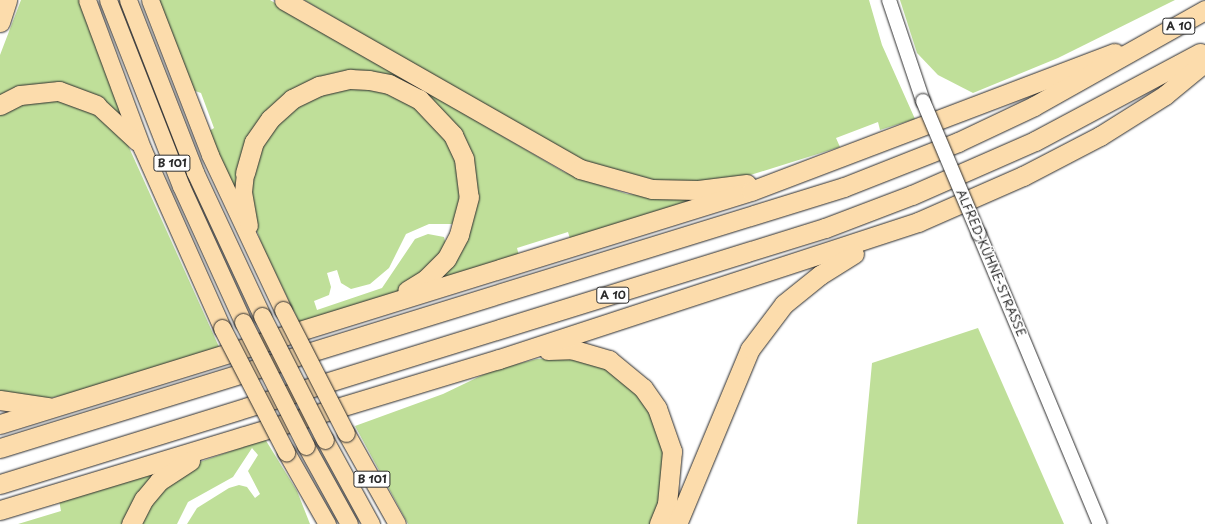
<!DOCTYPE html>
<html>
<head>
<meta charset="utf-8">
<style>
  body { margin:0 }
  #map { position:relative; width:1205px; height:524px; overflow:hidden; background:#fff; font-family:"Playpen Sans",sans-serif }
  div>[style] { position:absolute }
  [style*='--x'] { left:calc(var(--x)*1px); top:calc(var(--y)*1px); width:calc(var(--w)*1px); rotate:calc(var(--a)*1deg) }
  .green>* { inset:0; background:#bfdf99 }
  .roads { filter:drop-shadow(0 0 1px #2b2b2b) drop-shadow(0 0 1px #2b2b2b) }
  .secondary>* { height:14px; margin:-7px; padding:0 7px; transform-origin:7px; border-radius:7px; background:#fff }
  .trunk>* { height:17px; margin:-8.5px; padding:0 8.5px; transform-origin:8.5px; border-radius:8.5px; background:#fcdcac }
  .motorway>* { height:19px; margin:-9.5px; padding:0 9.5px; transform-origin:9.5px; border-radius:9.5px; background:#fcdcac }
  .bridges { filter:drop-shadow(0 0 1px #2b2b2b) drop-shadow(0 0 1px #2b2b2b) }
  .secondary-bridge>* { height:14px; margin:-7px; padding:0 7px; transform-origin:7px; border-radius:7px; background:#fff }
  .trunk-bridge>* { height:17px; margin:-8.5px; padding:0 8.5px; transform-origin:8.5px; border-radius:8.5px; background:#fcdcac }
  span { translate:-50% -50%; white-space:nowrap; text-align:center; line-height:1.15; -webkit-text-stroke:3px #fff; paint-order:stroke }
  .shield-label span { padding:1px 3px; background:#fff; border:1px solid; border-radius:3px; -webkit-text-stroke-width:0 }
  .shield-label { font-size:11px; color:#2b2b2b; font-weight:700 }
  .street-label { font-size:12px; color:#2b2b2b }
</style>
</head>
<body>
<div id="map">
  <div class="green">
    <i style="clip-path:polygon(21px 0,80px 0,124px 118px,101px 100px,0 99px,0 55px)"></i>
    <i style="clip-path:polygon(158px 0,270px 0,564px 172px,627px 194px,693px 199px,571px 242px,568px 232px,517px 248px,520px 260px,430px 286px,443px 272px,471px 163px,398px 81px,286px 96px,237px 187px,233px 189px,209px 131px,214px 128px,201px 93px,192px 90px)"></i>
    <i style="clip-path:polygon(304px 0,869px 0,882px 45px,915px 119px,880px 130px,878px 122px,836px 138px,840px 147px,744px 177px,722px 181px,662px 182px,577px 160px)"></i>
    <i style="clip-path:polygon(900px 0,1175px 0,1058px 58px,973px 93px,938px 75px,917px 53px)"></i>
    <i style="clip-path:polygon(341px 87px,378px 88px,411px 101px,453px 149px,462px 191px,455px 224px,429px 224px,406px 234px,389px 268px,370px 284px,351px 289px,341px 283px,337px 270px,327px 273px,331px 287px,329px 295px,314px 301px,317px 310px,382px 288px,415px 239px,428px 234px,444px 237px,447px 249px,399px 292px,300px 324px,262px 245px,254px 223px,250px 185px,264px 139px,298px 103px)"></i>
    <i style="clip-path:polygon(48px 98px,88px 107px,127px 143px,220px 349px,70px 394px,50px 398px,0 397px,0 114px,13px 106px)"></i>
    <i style="clip-path:polygon(978px 328px,1064px 524px,857px 524px,872px 363px)"></i>
    <i style="clip-path:polygon(571px 357px,610px 369px,639px 393px,665px 446px,659px 503px,650px 524px,408px 524px,355px 426px,443px 394px,493px 370px,537px 359px)"></i>
    <i style="clip-path:polygon(265px 439px,297px 491px,310px 524px,187px 524px,197px 508px,229px 488px,239px 485px,247px 487px,255px 498px,260px 494px,248px 471px,258px 455px,252px 448px,233px 477px,188px 502px,177px 524px,138px 524px,153px 496px,194px 464px)"></i>
    <i style="clip-path:polygon(162px 468px,127px 524px,18px 524px,61px 511px,59px 500px)"></i>
  </div>
  <div class="roads">
    <div class="secondary">
      <i style="--x:889;--y:0;--w:107;--a:71.4"></i>
      <i style="--x:979;--y:234;--w:314;--a:67.4"></i>
    </div>
    <div class="trunk">
      <i style="--x:87;--y:0;--w:158;--a:69.6"></i>
      <i style="--x:142;--y:148;--w:197;--a:66"></i>
      <i style="--x:108;--y:0;--w:200;--a:68.6"></i>
      <i style="--x:181;--y:186;--w:149;--a:65.5"></i>
      <i style="--x:128;--y:0;--w:185;--a:68.7"></i>
      <i style="--x:195;--y:172;--w:159;--a:65"></i>
      <i style="--x:150;--y:0;--w:166;--a:68.8"></i>
      <i style="--x:210;--y:155;--w:171;--a:64.8"></i>
      <i style="--x:97;--y:105;--w:54;--a:42.8"></i>
      <i style="--x:245;--y:173;--w:19;--a:96"></i>
      <i style="--x:243;--y:192;--w:34;--a:80"></i>
      <i style="--x:346;--y:433;--w:104;--a:60.7"></i>
      <i style="--x:325;--y:440;--w:96;--a:61.3"></i>
      <i style="--x:306;--y:446;--w:89;--a:61.1"></i>
      <i style="--x:286;--y:452;--w:83;--a:60.3"></i>
    </div>
    <div class="motorway">
      <i style="--x:284;--y:0;--w:341;--a:29.7"></i>
      <i style="--x:580;--y:169;--w:75;--a:15.5"></i>
      <i style="--x:652;--y:189;--w:46;--a:1.2"></i>
      <i style="--x:698;--y:190;--w:49;--a:-7"></i>
      <i style="--x:0;--y:22;--w:23;--a:-72"></i>
      <i style="--x:0;--y:105;--w:22;--a:-27"></i>
      <i style="--x:20;--y:95;--w:39;--a:-6"></i>
      <i style="--x:59;--y:91;--w:40;--a:20.2"></i>
      <i style="--x:245;--y:173;--w:32;--a:-74"></i>
      <i style="--x:254;--y:142;--w:28;--a:-55"></i>
      <i style="--x:270;--y:119;--w:30;--a:-42"></i>
      <i style="--x:292;--y:99;--w:30;--a:-26"></i>
      <i style="--x:319;--y:86;--w:32;--a:-13"></i>
      <i style="--x:350;--y:79;--w:19;--a:3"></i>
      <i style="--x:369;--y:80;--w:20;--a:11"></i>
      <i style="--x:389;--y:84;--w:34;--a:27"></i>
      <i style="--x:419;--y:99;--w:50;--a:46.6"></i>
      <i style="--x:453;--y:135;--w:26;--a:65"></i>
      <i style="--x:464;--y:159;--w:38;--a:83"></i>
      <i style="--x:469;--y:197;--w:39;--a:105"></i>
      <i style="--x:459;--y:235;--w:27;--a:118"></i>
      <i style="--x:446;--y:259;--w:28;--a:135"></i>
      <i style="--x:426;--y:279;--w:22;--a:148"></i>
      <i style="--x:548;--y:350;--w:23;--a:-2"></i>
      <i style="--x:571;--y:349;--w:40;--a:16"></i>
      <i style="--x:609;--y:360;--w:44;--a:39.5"></i>
      <i style="--x:643;--y:388;--w:24;--a:55"></i>
      <i style="--x:657;--y:408;--w:46;--a:70.8"></i>
      <i style="--x:672;--y:451;--w:53;--a:95.4"></i>
      <i style="--x:667;--y:504;--w:22;--a:112"></i>
      <i style="--x:0;--y:400;--w:49;--a:8.3"></i>
      <i style="--x:0;--y:424;--w:786;--a:-17.24"></i>
      <i style="--x:751;--y:191;--w:389;--a:-20.8"></i>
      <i style="--x:0;--y:448;--w:883;--a:-17.18"></i>
      <i style="--x:844;--y:187;--w:123;--a:-21.5"></i>
      <i style="--x:958;--y:142;--w:84;--a:-25.3"></i>
      <i style="--x:1034;--y:106;--w:196;--a:-29.3"></i>
      <i style="--x:0;--y:484;--w:864;--a:-17.24"></i>
      <i style="--x:825;--y:228;--w:93;--a:-20.8"></i>
      <i style="--x:912;--y:195;--w:134;--a:-23.7"></i>
      <i style="--x:1035;--y:141;--w:187;--a:-28.1"></i>
      <i style="--x:0;--y:510;--w:521;--a:-16.84"></i>
      <i style="--x:499;--y:359;--w:441;--a:-18.1"></i>
      <i style="--x:918;--y:222;--w:115;--a:-23.7"></i>
      <i style="--x:1023;--y:176;--w:87;--a:-27.5"></i>
      <i style="--x:1100;--y:136;--w:77;--a:-32.2"></i>
      <i style="--x:1165;--y:95;--w:52;--a:-39.5"></i>
      <i style="--x:131;--y:524;--w:28;--a:-63"></i>
      <i style="--x:144;--y:499;--w:23;--a:-50"></i>
      <i style="--x:159;--y:481;--w:37;--a:-33"></i>
      <i style="--x:677;--y:524;--w:190;--a:-67.4"></i>
      <i style="--x:750;--y:349;--w:56;--a:-52.9"></i>
      <i style="--x:784;--y:304;--w:46;--a:-38.9"></i>
      <i style="--x:820;--y:275;--w:40;--a:-32"></i>
    </div>
  </div>
  <div class="bridges">
    <div class="secondary-bridge">
      <i style="--x:923;--y:101;--w:144;--a:67.2"></i>
    </div>
    <div class="trunk-bridge">
      <i style="--x:283;--y:310;--w:138;--a:62.9"></i>
      <i style="--x:262;--y:316;--w:139;--a:63.1"></i>
      <i style="--x:243;--y:322;--w:139;--a:63.1"></i>
      <i style="--x:222;--y:328;--w:140;--a:62.7"></i>
    </div>
  </div>
  <div class="shield-label">
    <span style="left:1179px;top:26px">A 10</span>
    <span style="left:172px;top:163px">B 101</span>
    <span style="left:613px;top:295px">A 10</span>
    <span style="left:372px;top:479px">B 101</span>
  </div>
  <div class="street-label">
    <span style="left:991px;top:263px;rotate:67deg">ALFRED-KÜHNE-STRASSE</span>
  </div>
</div>
</body>
</html>
